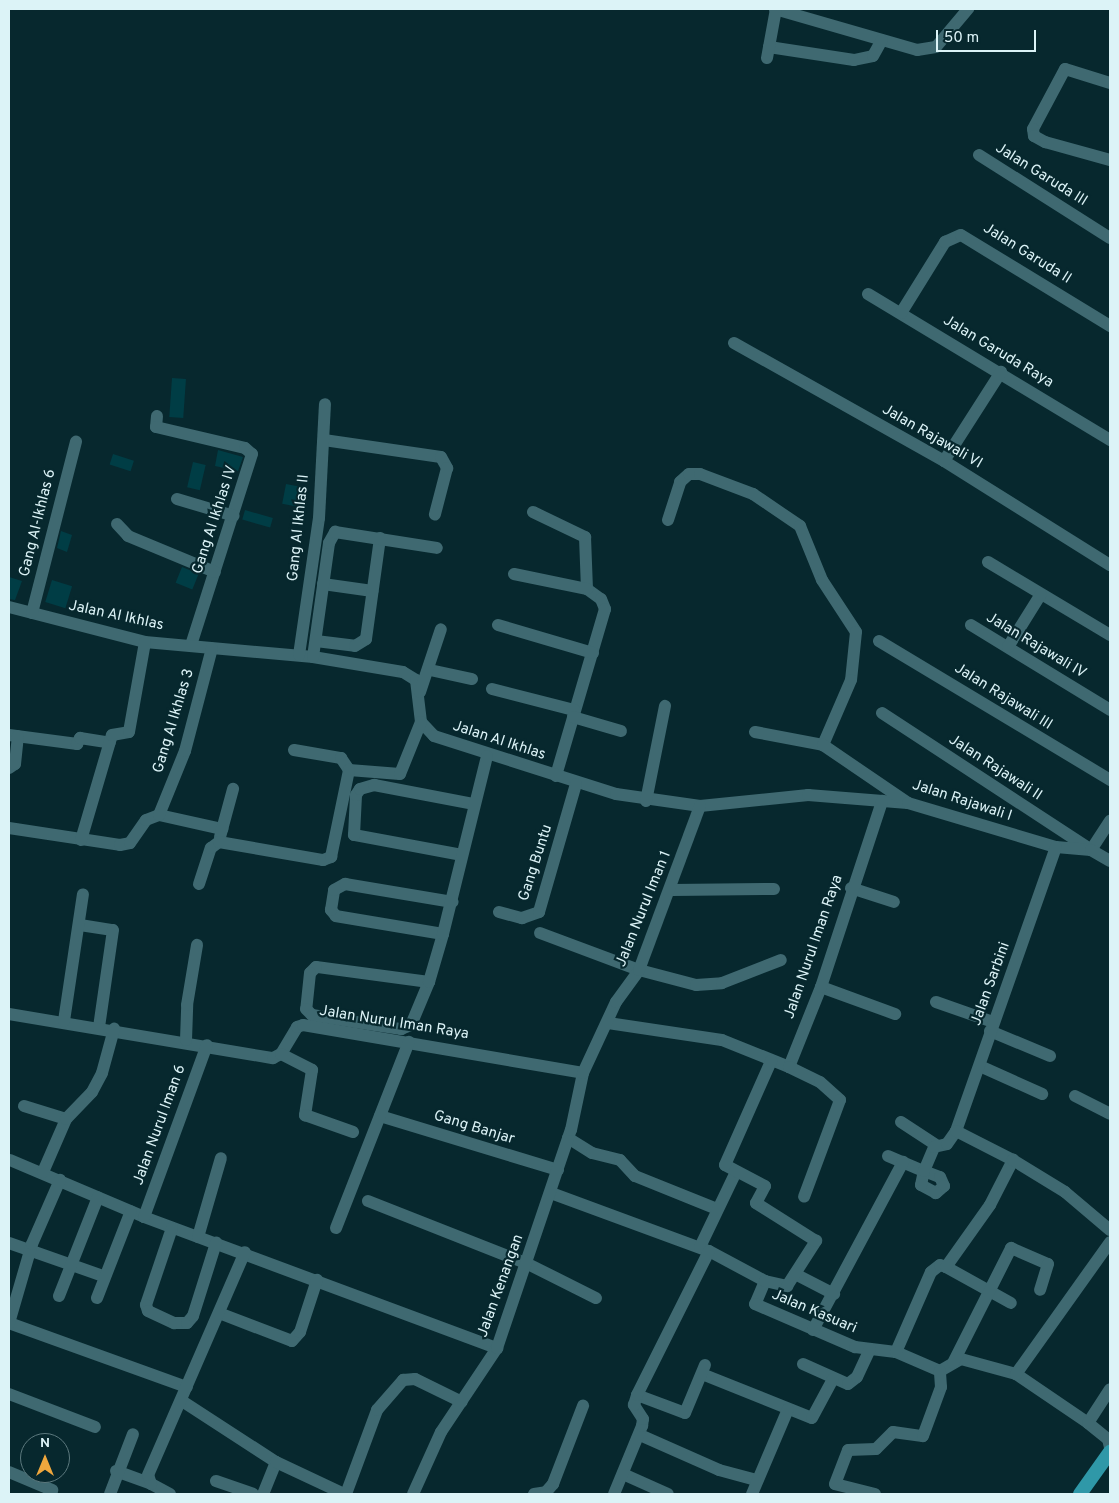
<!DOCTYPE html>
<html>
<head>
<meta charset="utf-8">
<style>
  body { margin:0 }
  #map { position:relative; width:1119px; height:1503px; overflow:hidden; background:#07282e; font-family:Overpass,sans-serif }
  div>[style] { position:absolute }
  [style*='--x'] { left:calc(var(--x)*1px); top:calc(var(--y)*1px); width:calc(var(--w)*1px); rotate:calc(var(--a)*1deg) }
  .building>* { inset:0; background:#003d45; transform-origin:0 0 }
  .minor>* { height:12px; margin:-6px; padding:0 6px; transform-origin:6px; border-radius:6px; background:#3f6971 }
  .primary>* { height:14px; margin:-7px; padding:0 7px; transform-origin:7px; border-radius:7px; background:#2f98a8 }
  span { translate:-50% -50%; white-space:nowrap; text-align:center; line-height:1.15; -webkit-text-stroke:4.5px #07282e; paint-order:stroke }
  .street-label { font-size:15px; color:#dcf3f7 }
  .frame { position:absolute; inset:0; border:10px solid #dcf3f7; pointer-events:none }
  .north { position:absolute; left:20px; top:1433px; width:50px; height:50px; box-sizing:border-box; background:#07282e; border:1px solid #5c797e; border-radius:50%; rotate:0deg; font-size:14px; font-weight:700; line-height:20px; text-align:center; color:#dcf3f7 }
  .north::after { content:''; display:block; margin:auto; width:18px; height:22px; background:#efa73d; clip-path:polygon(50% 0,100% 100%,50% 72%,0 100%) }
  .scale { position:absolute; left:936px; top:30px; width:100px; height:22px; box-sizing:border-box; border:2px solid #dcf3f7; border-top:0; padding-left:6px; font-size:15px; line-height:18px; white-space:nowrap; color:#dcf3f7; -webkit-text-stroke:4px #07282e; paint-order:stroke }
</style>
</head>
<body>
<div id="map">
  <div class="building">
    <i style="left:172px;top:378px;width:14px;height:39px;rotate:4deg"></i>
    <i style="clip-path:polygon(218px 450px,243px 457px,238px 471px,215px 466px)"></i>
    <i style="left:113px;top:454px;width:22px;height:11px;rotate:18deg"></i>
    <i style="left:193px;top:462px;width:13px;height:26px;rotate:13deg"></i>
    <i style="left:286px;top:484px;width:16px;height:20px;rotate:11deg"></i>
    <i style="left:245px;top:510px;width:29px;height:10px;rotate:16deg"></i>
    <i style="clip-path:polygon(61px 531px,72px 535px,67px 552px,57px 548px)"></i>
    <i style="left:182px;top:567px;width:18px;height:17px;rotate:22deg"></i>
    <i style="clip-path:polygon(9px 577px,22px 581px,15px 600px,9px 599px)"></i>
    <i style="left:52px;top:580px;width:21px;height:23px;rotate:17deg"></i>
  </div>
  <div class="minor">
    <i style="--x:775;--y:9;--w:148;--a:16.1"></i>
    <i style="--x:917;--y:50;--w:19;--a:-9"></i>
    <i style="--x:936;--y:47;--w:50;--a:-49.9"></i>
    <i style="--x:769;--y:47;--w:86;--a:8.7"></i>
    <i style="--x:854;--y:60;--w:19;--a:-12"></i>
    <i style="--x:873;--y:56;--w:18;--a:-61"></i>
    <i style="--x:767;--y:58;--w:50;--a:-79.6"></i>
    <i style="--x:1110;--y:83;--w:47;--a:-162.7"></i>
    <i style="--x:1065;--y:69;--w:68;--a:118.1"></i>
    <i style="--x:1033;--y:129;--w:7;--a:82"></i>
    <i style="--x:1034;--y:136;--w:13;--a:29"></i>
    <i style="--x:1045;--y:142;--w:67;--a:15.5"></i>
    <i style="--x:979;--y:155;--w:155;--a:32.4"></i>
    <i style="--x:868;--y:294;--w:283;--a:31.1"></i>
    <i style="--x:901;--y:313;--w:84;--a:-58.2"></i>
    <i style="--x:945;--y:242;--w:17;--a:-24"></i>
    <i style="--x:961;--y:235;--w:175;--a:31.4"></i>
    <i style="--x:734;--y:343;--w:241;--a:29.3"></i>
    <i style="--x:944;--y:461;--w:196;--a:32.1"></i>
    <i style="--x:157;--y:416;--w:11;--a:95"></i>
    <i style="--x:156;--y:427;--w:91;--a:13.3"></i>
    <i style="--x:245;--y:448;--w:9;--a:41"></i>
    <i style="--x:252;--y:454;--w:201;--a:107.7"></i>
    <i style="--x:324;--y:440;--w:118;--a:8.3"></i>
    <i style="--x:441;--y:457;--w:13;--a:61"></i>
    <i style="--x:447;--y:468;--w:48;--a:104.6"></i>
    <i style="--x:944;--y:461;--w:106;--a:-57.4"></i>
    <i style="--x:177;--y:499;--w:59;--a:16.6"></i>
    <i style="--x:533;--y:512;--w:58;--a:25.7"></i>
    <i style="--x:585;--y:537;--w:52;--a:87.8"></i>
    <i style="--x:587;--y:589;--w:17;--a:36"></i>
    <i style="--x:601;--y:599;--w:11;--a:68"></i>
    <i style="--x:605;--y:609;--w:174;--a:106.4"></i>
    <i style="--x:668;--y:520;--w:40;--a:-72"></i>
    <i style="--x:680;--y:482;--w:12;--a:-42"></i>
    <i style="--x:689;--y:474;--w:11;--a:0"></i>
    <i style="--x:700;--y:474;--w:57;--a:20.7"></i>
    <i style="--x:753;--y:494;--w:57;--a:34.2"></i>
    <i style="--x:800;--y:526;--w:58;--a:67.8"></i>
    <i style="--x:822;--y:580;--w:62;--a:56.8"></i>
    <i style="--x:856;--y:632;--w:48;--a:95.9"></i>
    <i style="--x:851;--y:680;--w:71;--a:113.3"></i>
    <i style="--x:117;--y:524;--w:16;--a:47"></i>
    <i style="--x:128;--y:536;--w:94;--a:22.5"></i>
    <i style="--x:988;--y:562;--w:142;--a:30.9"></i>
    <i style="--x:514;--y:574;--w:75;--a:11.6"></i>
    <i style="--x:323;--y:584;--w:50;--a:8"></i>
    <i style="--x:9;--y:607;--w:140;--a:14.4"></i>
    <i style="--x:145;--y:642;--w:169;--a:5.1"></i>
    <i style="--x:313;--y:657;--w:91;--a:9.5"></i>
    <i style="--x:403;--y:672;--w:15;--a:32"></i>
    <i style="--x:416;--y:680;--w:42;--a:83.2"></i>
    <i style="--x:421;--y:722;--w:19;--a:47"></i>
    <i style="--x:434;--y:736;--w:191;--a:17.7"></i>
    <i style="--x:616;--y:794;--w:85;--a:8.1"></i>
    <i style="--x:700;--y:806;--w:109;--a:-5.8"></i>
    <i style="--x:808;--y:795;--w:100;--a:4.6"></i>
    <i style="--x:32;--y:613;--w:177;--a:-75.6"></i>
    <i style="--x:498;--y:625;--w:99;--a:16.4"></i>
    <i style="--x:971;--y:625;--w:163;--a:31.4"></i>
    <i style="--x:316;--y:641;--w:39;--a:7"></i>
    <i style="--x:355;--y:646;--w:13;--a:-32"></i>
    <i style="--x:366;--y:639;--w:102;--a:-82.1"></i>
    <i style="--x:879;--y:641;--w:270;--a:31"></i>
    <i style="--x:1008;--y:647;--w:62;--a:-58.1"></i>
    <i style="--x:299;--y:655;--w:138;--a:-81.7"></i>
    <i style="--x:319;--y:518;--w:114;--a:-87"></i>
    <i style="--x:313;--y:657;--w:115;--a:-82"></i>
    <i style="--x:329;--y:543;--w:13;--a:-61"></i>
    <i style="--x:335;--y:532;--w:103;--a:8.9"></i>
    <i style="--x:430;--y:670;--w:43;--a:12.1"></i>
    <i style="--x:492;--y:689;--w:85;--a:14.4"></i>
    <i style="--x:420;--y:692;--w:66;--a:-71.6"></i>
    <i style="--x:882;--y:713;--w:250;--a:33.2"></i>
    <i style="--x:1091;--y:850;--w:35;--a:-57"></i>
    <i style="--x:573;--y:717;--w:50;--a:16.3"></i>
    <i style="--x:755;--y:732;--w:69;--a:10.8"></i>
    <i style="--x:823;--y:745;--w:103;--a:34.3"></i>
    <i style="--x:908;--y:803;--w:154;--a:16.6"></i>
    <i style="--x:1056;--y:847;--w:35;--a:5"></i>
    <i style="--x:1091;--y:850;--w:22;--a:30"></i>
    <i style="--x:9;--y:735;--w:69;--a:7.5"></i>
    <i style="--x:77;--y:744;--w:7;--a:-63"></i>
    <i style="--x:80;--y:738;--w:30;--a:9"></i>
    <i style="--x:294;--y:750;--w:48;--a:9.7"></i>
    <i style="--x:341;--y:758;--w:14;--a:56"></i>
    <i style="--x:9;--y:768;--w:7;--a:-34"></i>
    <i style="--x:15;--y:764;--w:28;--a:-84"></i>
    <i style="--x:349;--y:770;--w:51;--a:4.5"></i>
    <i style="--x:400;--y:774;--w:56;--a:-68"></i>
    <i style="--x:646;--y:801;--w:97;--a:-78.7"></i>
    <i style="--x:159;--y:815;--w:65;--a:12.5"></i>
    <i style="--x:9;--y:828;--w:112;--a:8.7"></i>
    <i style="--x:120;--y:845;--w:10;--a:-11"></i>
    <i style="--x:130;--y:843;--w:28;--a:-55"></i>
    <i style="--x:146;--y:820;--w:14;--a:-21"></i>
    <i style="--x:159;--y:815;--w:69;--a:-67.9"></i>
    <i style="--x:185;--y:751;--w:106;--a:-75.3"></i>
    <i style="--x:220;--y:837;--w:50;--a:-74.8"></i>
    <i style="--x:81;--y:840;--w:109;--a:-73.6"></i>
    <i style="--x:112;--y:735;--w:17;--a:-10"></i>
    <i style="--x:129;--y:732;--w:91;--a:-79.9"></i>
    <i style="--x:462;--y:855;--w:110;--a:-169.5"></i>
    <i style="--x:354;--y:835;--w:40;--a:-87.1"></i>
    <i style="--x:356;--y:795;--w:7;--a:-56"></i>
    <i style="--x:360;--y:789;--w:15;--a:-16"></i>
    <i style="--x:374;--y:785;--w:102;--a:10.8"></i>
    <i style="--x:199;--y:884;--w:38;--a:-72"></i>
    <i style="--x:211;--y:848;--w:10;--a:-37"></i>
    <i style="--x:219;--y:842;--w:106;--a:9.8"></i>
    <i style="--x:323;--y:860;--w:9;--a:-21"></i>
    <i style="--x:331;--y:857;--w:89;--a:-78.3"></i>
    <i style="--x:851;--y:888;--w:45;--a:18"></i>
    <i style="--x:672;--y:890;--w:102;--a:-0.6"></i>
    <i style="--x:499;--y:912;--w:24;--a:15"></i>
    <i style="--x:522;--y:918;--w:18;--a:-19"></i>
    <i style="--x:539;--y:912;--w:133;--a:-73.9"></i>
    <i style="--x:80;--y:925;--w:33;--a:9"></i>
    <i style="--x:113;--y:930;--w:98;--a:98.2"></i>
    <i style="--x:540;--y:933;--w:106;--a:20.5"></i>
    <i style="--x:639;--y:970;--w:59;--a:14.7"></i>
    <i style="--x:696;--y:985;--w:26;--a:-4"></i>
    <i style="--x:722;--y:983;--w:63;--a:-21.3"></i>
    <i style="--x:443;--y:934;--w:109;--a:-170.5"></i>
    <i style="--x:336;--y:916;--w:8;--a:-130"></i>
    <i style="--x:331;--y:910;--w:20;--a:-81"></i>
    <i style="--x:334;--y:890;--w:13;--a:-29"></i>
    <i style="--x:345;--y:884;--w:109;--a:9.5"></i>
    <i style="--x:429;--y:982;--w:114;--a:-172.4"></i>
    <i style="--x:316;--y:967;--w:8;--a:135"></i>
    <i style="--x:310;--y:973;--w:36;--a:96"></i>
    <i style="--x:306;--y:1009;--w:8;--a:45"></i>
    <i style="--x:312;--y:1015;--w:44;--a:9.2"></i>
    <i style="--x:355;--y:1022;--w:47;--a:8.7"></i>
    <i style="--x:401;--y:1029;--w:11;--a:-22"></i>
    <i style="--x:411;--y:1025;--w:47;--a:-67.3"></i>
    <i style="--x:429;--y:982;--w:50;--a:-73.7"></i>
    <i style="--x:443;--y:934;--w:183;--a:-76.1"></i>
    <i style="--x:821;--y:987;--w:79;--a:20"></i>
    <i style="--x:936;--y:1002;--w:60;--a:19.3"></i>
    <i style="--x:9;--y:1014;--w:268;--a:9.5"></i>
    <i style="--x:273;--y:1058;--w:9;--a:-27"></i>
    <i style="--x:281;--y:1054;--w:31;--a:-59"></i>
    <i style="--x:297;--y:1027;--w:6;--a:-18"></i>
    <i style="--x:303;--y:1025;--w:284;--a:9.7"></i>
    <i style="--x:64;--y:1021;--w:128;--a:-81.5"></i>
    <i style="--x:608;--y:1023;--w:115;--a:8.5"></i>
    <i style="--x:722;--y:1040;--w:72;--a:21.9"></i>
    <i style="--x:789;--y:1067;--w:86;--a:-68.2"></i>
    <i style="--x:821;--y:987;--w:196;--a:-71.8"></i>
    <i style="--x:990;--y:1031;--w:65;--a:22.6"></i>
    <i style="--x:186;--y:1040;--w:35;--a:-88"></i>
    <i style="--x:187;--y:1005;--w:61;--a:-80.5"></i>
    <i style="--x:281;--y:1054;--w:35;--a:27"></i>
    <i style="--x:312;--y:1070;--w:46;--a:98.8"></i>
    <i style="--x:305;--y:1115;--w:51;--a:19.5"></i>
    <i style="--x:789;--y:1067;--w:34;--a:26"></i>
    <i style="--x:820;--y:1082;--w:27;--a:42"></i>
    <i style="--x:840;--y:1100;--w:103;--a:110.4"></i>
    <i style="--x:982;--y:1067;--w:66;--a:24.2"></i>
    <i style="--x:1075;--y:1096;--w:39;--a:27"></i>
    <i style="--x:24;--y:1106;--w:44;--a:17.2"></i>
    <i style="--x:380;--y:1116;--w:186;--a:16.9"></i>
    <i style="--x:901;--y:1122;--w:42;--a:33.3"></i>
    <i style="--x:956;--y:1131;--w:301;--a:-70.6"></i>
    <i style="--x:568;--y:1138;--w:28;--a:32"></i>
    <i style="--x:592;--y:1153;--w:29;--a:14"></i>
    <i style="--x:620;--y:1160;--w:22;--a:47"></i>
    <i style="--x:635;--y:1176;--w:88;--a:21.9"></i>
    <i style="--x:888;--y:1156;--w:39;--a:23"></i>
    <i style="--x:924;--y:1171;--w:17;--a:21"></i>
    <i style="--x:940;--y:1177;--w:10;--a:66"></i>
    <i style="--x:944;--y:1186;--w:11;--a:139"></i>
    <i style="--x:936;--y:1193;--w:17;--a:-152"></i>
    <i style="--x:921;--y:1185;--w:14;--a:-78"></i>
    <i style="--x:924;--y:1171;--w:26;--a:-67"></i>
    <i style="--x:934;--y:1147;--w:13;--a:-13"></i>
    <i style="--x:947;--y:1144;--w:16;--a:-55"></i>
    <i style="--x:956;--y:1131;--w:64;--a:27"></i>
    <i style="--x:10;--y:1160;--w:146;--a:23"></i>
    <i style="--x:144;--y:1217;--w:377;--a:20.4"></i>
    <i style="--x:43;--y:1172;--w:58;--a:-66.5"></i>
    <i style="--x:66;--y:1119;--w:37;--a:-46"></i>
    <i style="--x:92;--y:1092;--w:21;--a:-62"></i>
    <i style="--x:102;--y:1073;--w:46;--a:-74.7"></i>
    <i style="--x:551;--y:1193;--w:168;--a:20.2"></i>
    <i style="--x:709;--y:1251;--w:64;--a:28.2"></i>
    <i style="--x:765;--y:1281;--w:25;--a:113"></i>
    <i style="--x:755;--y:1304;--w:109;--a:23.3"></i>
    <i style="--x:855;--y:1347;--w:41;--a:7"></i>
    <i style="--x:896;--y:1352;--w:48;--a:23.4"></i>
    <i style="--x:940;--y:1371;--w:24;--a:-30"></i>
    <i style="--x:961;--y:1359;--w:57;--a:15.3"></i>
    <i style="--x:1016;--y:1374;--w:87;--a:34.2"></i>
    <i style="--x:1088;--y:1423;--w:26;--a:39"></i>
    <i style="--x:1108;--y:1439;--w:9;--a:77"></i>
    <i style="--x:368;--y:1201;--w:172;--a:21.5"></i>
    <i style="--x:528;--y:1264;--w:76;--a:26.6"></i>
    <i style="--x:144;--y:1217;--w:183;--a:-69.9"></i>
    <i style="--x:172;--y:1228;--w:81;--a:108.7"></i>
    <i style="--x:146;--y:1305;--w:6;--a:72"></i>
    <i style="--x:148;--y:1311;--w:29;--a:25"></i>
    <i style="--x:174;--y:1323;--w:13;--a:0"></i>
    <i style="--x:187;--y:1323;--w:9;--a:-49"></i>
    <i style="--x:193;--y:1316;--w:77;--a:-72.5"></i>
    <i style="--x:336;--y:1228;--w:200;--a:-68.6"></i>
    <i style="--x:198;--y:1237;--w:82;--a:-73.8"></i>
    <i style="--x:9;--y:1243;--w:100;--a:19.3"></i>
    <i style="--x:700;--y:1247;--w:83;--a:-64.4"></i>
    <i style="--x:946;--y:1267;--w:74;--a:29"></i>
    <i style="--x:795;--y:1274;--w:44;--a:27.1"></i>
    <i style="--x:765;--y:1281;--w:23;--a:13"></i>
    <i style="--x:787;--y:1286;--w:54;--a:-57.2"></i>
    <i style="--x:816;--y:1241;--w:71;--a:-147.7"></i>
    <i style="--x:756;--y:1203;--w:19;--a:-62"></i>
    <i style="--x:765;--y:1186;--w:45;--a:-152.3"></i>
    <i style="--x:725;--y:1165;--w:114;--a:-66.1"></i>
    <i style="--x:59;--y:1296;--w:106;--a:-68.5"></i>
    <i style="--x:97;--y:1298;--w:93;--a:-68.7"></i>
    <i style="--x:219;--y:1313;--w:78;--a:21"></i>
    <i style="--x:292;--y:1341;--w:12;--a:-48"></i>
    <i style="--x:300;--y:1332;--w:55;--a:-71.9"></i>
    <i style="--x:9;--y:1323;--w:189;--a:19.8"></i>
    <i style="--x:9;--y:1323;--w:82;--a:-73.8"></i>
    <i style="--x:32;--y:1244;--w:70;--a:-66.4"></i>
    <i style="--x:813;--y:1330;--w:191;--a:-61.8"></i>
    <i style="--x:896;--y:1352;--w:87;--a:-66.4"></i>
    <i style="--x:931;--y:1272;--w:11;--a:-38"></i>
    <i style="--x:940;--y:1265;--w:6;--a:18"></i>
    <i style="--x:946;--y:1267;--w:76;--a:-54.6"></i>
    <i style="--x:990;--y:1205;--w:51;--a:-62.9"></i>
    <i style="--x:1013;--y:1160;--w:61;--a:31.6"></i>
    <i style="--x:1065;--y:1192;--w:59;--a:40.2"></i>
    <i style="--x:953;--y:1363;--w:129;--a:-63.2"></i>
    <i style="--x:1011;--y:1248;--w:40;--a:23.4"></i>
    <i style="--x:1048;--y:1264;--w:27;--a:107"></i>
    <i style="--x:803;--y:1364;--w:49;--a:24"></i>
    <i style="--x:848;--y:1384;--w:11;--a:-38"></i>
    <i style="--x:857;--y:1377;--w:31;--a:-65"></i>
    <i style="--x:702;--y:1374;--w:118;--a:21.8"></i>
    <i style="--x:812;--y:1418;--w:44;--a:-61.7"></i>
    <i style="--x:1016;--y:1374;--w:162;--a:-54.5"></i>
    <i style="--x:9;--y:1394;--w:92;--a:21"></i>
    <i style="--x:637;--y:1395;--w:51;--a:20.6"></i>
    <i style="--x:685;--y:1413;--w:52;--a:-67.4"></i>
    <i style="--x:182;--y:1401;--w:112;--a:33"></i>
    <i style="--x:276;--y:1462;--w:35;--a:112"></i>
    <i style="--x:1088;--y:1423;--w:40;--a:-57.1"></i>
    <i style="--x:640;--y:1435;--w:86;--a:23.9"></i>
    <i style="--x:719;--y:1470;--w:39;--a:15"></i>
    <i style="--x:276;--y:1462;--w:75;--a:25.2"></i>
    <i style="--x:116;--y:1471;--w:37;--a:20"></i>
    <i style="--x:9;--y:1472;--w:47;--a:22.7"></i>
    <i style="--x:623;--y:1474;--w:49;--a:24"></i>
    <i style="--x:216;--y:1481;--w:39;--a:19"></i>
    <i style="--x:110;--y:1494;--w:64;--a:-69"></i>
    <i style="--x:170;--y:1494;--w:21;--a:-152"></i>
    <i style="--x:151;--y:1484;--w:9;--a:-108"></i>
    <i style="--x:148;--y:1475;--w:243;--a:-66.5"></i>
    <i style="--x:346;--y:1494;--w:90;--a:-69.7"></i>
    <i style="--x:377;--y:1410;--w:40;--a:-49"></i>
    <i style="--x:403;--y:1380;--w:12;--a:-5"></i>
    <i style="--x:415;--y:1379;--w:52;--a:26.1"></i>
    <i style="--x:413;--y:1494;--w:68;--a:-65.7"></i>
    <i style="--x:441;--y:1432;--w:101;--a:-56.3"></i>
    <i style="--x:497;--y:1348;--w:230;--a:-71.3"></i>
    <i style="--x:571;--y:1130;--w:58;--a:-78.1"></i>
    <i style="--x:583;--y:1073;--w:78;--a:-65.1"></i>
    <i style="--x:616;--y:1002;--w:39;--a:-54"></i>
    <i style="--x:639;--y:970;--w:175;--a:-69.6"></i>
    <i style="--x:534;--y:1494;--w:12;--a:-9"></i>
    <i style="--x:546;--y:1492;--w:11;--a:-49"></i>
    <i style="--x:553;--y:1484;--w:84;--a:-69"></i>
    <i style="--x:614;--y:1494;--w:74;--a:-67.6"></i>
    <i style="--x:642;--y:1426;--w:7;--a:-82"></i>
    <i style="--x:643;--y:1419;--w:17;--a:-123"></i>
    <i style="--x:634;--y:1405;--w:10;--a:-73"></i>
    <i style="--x:637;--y:1395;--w:161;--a:-63.4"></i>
    <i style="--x:752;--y:1494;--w:92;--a:-67"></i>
    <i style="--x:875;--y:1494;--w:41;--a:-166"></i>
    <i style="--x:835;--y:1484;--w:36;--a:-69"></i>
    <i style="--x:848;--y:1450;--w:28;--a:-2"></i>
    <i style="--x:876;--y:1449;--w:24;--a:-45"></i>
    <i style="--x:893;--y:1432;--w:30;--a:8"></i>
    <i style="--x:923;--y:1436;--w:52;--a:-69.8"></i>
    <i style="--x:941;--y:1387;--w:16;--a:-94"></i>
  </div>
  <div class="primary">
    <i style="--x:1080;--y:1494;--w:52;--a:-54.5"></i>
  </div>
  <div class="street-label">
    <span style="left:1041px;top:175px;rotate:32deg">Jalan Garuda III</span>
    <span style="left:1027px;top:254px;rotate:32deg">Jalan Garuda II</span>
    <span style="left:998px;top:352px;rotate:31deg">Jalan Garuda Raya</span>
    <span style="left:932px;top:437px;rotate:30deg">Jalan Rajawali VI</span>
    <span style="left:215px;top:520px;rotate:-72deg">Gang Al Ikhlas IV</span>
    <span style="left:38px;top:523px;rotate:-76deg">Gang Al-Ikhlas 6</span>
    <span style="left:299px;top:528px;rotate:-84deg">Gang Al Ikhlas II</span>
    <span style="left:116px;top:616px;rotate:12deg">Jalan Al Ikhlas</span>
    <span style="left:1036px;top:646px;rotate:31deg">Jalan Rajawali IV</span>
    <span style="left:1003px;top:697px;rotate:32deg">Jalan Rajawali III</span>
    <span style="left:174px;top:721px;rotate:-73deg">Gang Al Ikhlas 3</span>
    <span style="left:499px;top:741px;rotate:18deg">Jalan Al Ikhlas</span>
    <span style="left:995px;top:768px;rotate:33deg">Jalan Rajawali II</span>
    <span style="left:962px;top:801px;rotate:18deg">Jalan Rajawali I</span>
    <span style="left:536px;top:863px;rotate:-72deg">Gang Buntu</span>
    <span style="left:644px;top:909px;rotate:-68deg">Jalan Nurul Iman 1</span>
    <span style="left:814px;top:947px;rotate:-71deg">Jalan Nurul Iman Raya</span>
    <span style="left:991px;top:984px;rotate:-70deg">Jalan Sarbini</span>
    <span style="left:394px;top:1023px;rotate:9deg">Jalan Nurul Iman Raya</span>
    <span style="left:160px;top:1125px;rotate:-70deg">Jalan Nurul Iman 6</span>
    <span style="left:474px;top:1128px;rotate:17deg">Gang Banjar</span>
    <span style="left:501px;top:1286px;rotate:-70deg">Jalan Kenangan</span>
    <span style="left:814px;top:1312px;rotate:23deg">Jalan Kasuari</span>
  </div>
  <div class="frame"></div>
  <div class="north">N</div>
  <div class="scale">50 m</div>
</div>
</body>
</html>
